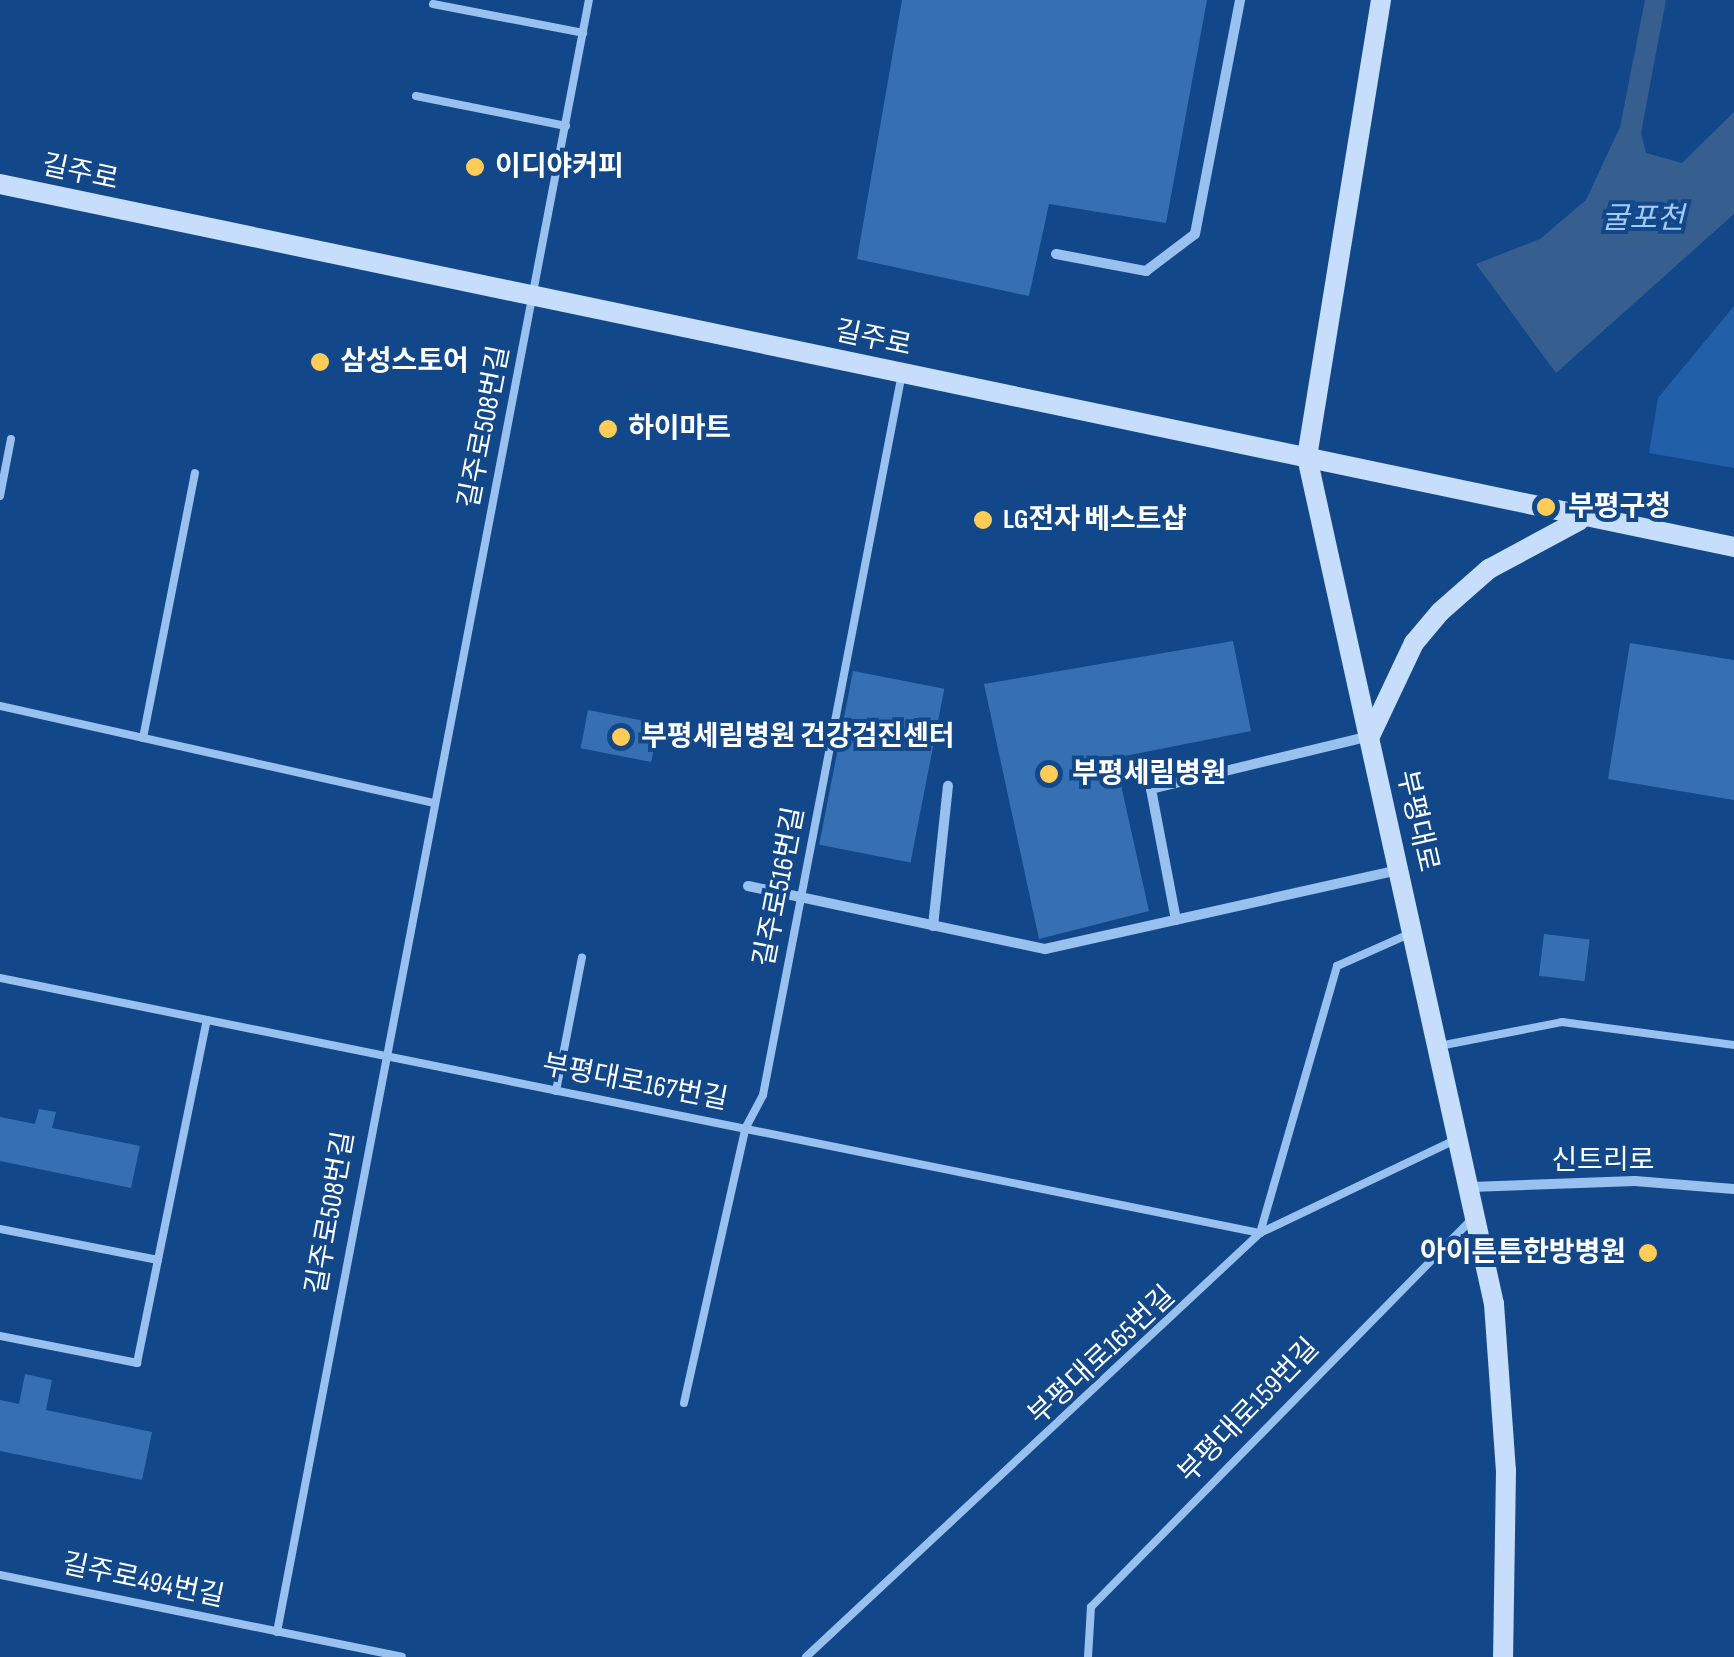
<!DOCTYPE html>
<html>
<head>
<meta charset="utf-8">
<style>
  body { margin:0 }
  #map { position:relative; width:1734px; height:1657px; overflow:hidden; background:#124889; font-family:"Sofia Sans Condensed","Noto Sans KR",sans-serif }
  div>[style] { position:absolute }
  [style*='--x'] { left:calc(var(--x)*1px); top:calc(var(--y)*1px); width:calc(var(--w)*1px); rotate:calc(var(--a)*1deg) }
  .green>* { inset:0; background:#215fa8 }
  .water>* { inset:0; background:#365e8f }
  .building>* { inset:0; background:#366fb2; transform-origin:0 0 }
  .lane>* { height:8px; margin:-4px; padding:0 4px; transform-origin:4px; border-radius:4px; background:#98c1f0 }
  .street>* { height:10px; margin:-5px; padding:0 5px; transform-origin:5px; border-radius:5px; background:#98c1f0 }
  .secondary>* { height:20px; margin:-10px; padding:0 10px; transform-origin:10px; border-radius:10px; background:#c6defb }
  .dots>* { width:28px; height:28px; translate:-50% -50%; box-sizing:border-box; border:5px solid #124889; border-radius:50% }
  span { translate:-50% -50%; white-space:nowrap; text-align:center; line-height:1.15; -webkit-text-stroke:8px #124889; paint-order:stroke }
  .poi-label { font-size:28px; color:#fff; font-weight:700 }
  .left { translate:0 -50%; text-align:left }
  .right { translate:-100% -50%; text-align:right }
  .street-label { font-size:28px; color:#fff }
  .water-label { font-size:30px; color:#a4cbf8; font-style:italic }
</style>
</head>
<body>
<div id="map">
  <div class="green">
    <i style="clip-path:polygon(1734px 306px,1734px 468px,1649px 453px,1658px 398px)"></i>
  </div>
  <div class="water">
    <i style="clip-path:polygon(1645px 0,1666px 0,1641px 133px,1646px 153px,1682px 163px,1734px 112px,1734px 214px,1556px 373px,1476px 264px,1540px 239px,1586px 200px,1620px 127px)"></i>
  </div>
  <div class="building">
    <i style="clip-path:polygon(902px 0,1207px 0,1166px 223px,1049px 204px,1029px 296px,857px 259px)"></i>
    <i style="clip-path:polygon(1233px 641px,1251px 731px,1115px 758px,1149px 911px,1039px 939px,984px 684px)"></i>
    <i style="clip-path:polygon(1630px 643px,1734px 660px,1734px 800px,1608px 779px)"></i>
    <i style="left:853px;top:671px;width:93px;height:177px;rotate:11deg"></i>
    <i style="left:588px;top:710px;width:72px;height:39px;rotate:11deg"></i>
    <i style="left:1544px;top:934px;width:46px;height:42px;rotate:7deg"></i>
    <i style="clip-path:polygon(39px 1109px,56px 1112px,52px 1128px,140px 1146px,131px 1188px,0 1161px,0 1117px,35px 1124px)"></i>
    <i style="clip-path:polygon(25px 1374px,52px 1380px,46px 1410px,152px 1432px,142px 1480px,0 1451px,0 1400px,19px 1404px)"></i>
  </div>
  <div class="lane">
    <i style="--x:433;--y:4;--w:153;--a:10.9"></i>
    <i style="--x:416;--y:96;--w:153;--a:11.3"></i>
    <i style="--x:0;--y:496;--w:58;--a:-79.1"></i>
    <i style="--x:0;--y:706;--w:444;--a:12.6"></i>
    <i style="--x:143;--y:738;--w:270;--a:-78.9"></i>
    <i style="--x:0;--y:978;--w:1286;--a:11.44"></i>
    <i style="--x:1260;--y:1233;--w:278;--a:-73.9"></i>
    <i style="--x:1337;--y:966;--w:81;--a:-24"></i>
    <i style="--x:1439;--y:1046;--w:125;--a:-11"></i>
    <i style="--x:1562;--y:1022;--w:174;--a:7.6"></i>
    <i style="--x:556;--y:1091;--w:136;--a:-79"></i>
    <i style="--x:0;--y:1229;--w:161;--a:11.1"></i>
    <i style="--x:0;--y:1336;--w:140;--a:11.1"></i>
    <i style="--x:137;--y:1363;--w:350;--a:-78.5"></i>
    <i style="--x:684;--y:1403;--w:281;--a:-77.4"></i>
    <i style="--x:745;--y:1129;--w:38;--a:-62"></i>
    <i style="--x:763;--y:1095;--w:735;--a:-79.1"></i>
    <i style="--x:0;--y:1575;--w:410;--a:11.5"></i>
    <i style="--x:277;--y:1632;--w:1662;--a:-79.18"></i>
    <i style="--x:806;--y:1657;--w:621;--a:-43.04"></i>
    <i style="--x:1260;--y:1233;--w:214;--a:-25.5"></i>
    <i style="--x:1088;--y:1657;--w:50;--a:-86.6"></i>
    <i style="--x:1091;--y:1607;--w:545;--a:-45.52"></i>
  </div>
  <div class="street">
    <i style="--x:1056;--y:254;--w:92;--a:10.7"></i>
    <i style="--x:1146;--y:271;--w:61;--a:-37.1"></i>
    <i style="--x:1195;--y:234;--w:238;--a:-79.1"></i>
    <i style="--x:748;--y:886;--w:304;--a:12"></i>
    <i style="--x:1045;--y:949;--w:363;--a:-12.6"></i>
    <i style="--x:1176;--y:920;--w:133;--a:-100.8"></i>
    <i style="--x:1151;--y:789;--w:225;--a:-13.6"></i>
    <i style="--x:933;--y:926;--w:141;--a:-83.9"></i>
    <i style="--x:1471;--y:1187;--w:164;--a:-2.1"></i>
    <i style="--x:1635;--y:1181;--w:99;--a:4.6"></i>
  </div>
  <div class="secondary">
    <i style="--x:1381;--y:0;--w:463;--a:99.2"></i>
    <i style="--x:1307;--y:457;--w:867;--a:77.55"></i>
    <i style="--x:1494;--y:1304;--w:166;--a:85.9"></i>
    <i style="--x:1506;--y:1470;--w:187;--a:90.9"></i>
    <i style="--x:0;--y:184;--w:1772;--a:11.82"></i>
    <i style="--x:1370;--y:736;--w:103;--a:-64.7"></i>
    <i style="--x:1414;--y:643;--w:40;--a:-50"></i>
    <i style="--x:1440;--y:612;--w:65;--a:-41.3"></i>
    <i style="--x:1489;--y:569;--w:103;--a:-28.3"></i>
  </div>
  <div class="dots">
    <i style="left:475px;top:167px;background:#ffcc58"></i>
    <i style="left:320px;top:362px;background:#ffcc58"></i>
    <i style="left:608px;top:429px;background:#ffcc58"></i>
    <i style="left:1546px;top:507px;background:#ffcc58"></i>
    <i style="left:983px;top:520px;background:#ffcc58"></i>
    <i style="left:621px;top:737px;background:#ffcc58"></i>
    <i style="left:1049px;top:774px;background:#ffcc58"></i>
    <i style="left:1648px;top:1253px;background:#ffcc58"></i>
  </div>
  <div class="poi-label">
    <span class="left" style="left:495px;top:167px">이디야커피</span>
    <span class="left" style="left:340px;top:362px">삼성스토어</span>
    <span class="left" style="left:628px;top:429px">하이마트</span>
    <span class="left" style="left:1568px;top:507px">부평구청</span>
    <span class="left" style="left:1003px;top:520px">LG전자 베스트샵</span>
    <span class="left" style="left:641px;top:737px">부평세림병원 건강검진센터</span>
    <span class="left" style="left:1072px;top:774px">부평세림병원</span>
    <span class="right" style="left:1626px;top:1253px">아이튼튼한방병원</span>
  </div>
  <div class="street-label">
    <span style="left:80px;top:173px;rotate:12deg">길주로</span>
    <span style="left:873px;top:339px;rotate:12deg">길주로</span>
    <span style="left:485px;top:427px;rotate:-79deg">길주로508번길</span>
    <span style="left:1417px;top:821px;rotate:77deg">부평대로</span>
    <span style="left:780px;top:887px;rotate:-79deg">길주로516번길</span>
    <span style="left:635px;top:1083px;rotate:11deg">부평대로167번길</span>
    <span style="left:1603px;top:1161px">신트리로</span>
    <span style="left:331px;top:1213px;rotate:-80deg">길주로508번길</span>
    <span style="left:1102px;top:1356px;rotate:-43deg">부평대로165번길</span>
    <span style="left:1249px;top:1411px;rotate:-46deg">부평대로159번길</span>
    <span style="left:143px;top:1581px;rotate:12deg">길주로494번길</span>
  </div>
  <div class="water-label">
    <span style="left:1643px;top:219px">굴포천</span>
  </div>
</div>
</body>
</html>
